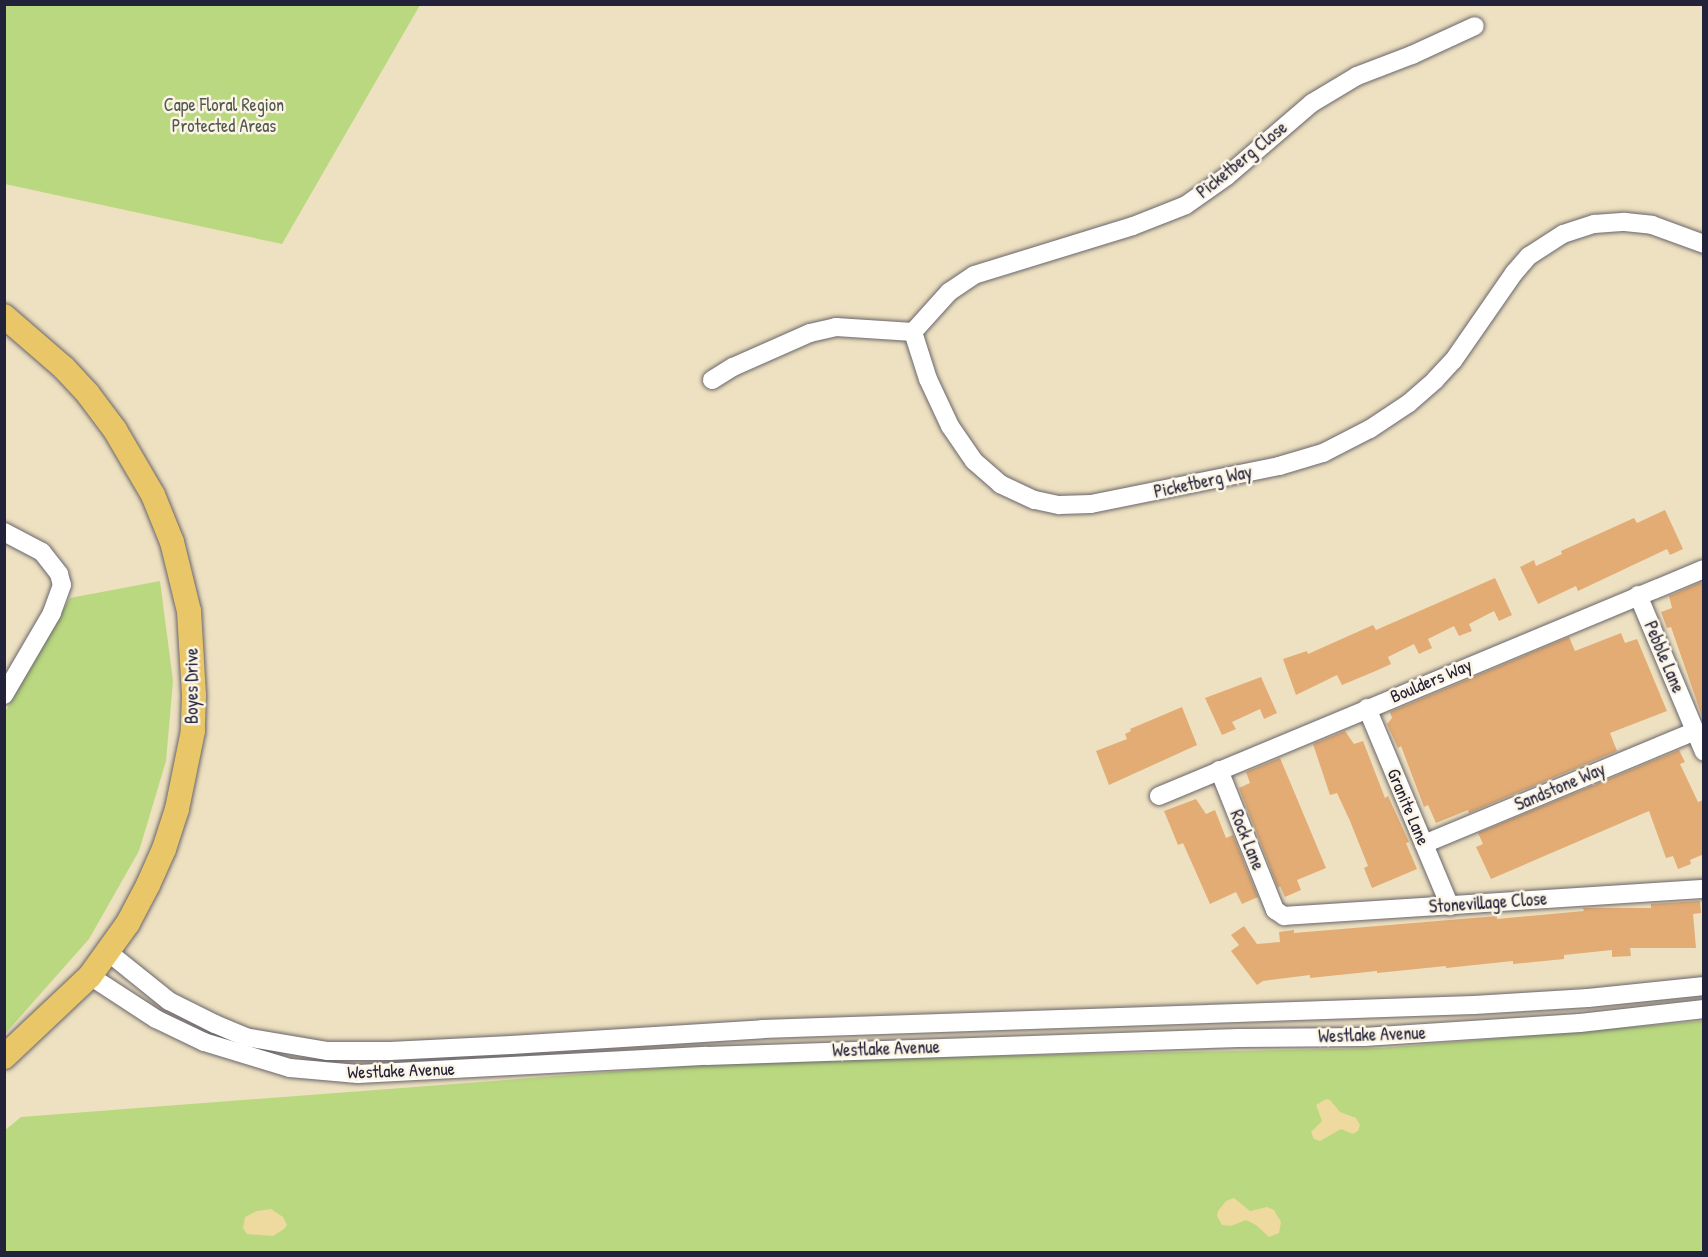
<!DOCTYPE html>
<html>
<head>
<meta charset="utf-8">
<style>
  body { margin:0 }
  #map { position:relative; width:1708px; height:1257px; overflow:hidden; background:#eee1c1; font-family:"Patrick Hand",sans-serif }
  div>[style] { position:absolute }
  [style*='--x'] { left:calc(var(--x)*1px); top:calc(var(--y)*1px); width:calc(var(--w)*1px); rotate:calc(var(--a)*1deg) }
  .green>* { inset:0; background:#b9d87f }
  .sand>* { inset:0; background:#eeda9e }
  .building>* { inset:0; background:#e3ac75 }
  .roads { filter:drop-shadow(0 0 2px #69656a) drop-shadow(0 0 2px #69656a) }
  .minor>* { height:18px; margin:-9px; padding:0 9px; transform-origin:9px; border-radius:9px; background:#fff }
  .major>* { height:24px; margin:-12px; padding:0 12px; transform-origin:12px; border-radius:12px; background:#e9c769 }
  span { translate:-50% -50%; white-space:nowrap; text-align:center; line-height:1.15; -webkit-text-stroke:5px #fcf5e5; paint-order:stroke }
  .park-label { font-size:18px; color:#4f594f }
  .street-label { font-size:18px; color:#22223b }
  .frame { position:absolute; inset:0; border:6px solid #22223b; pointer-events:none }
</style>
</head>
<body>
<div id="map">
  <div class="green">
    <i style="clip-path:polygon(5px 4px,420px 4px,420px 5px,282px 244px,5px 184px)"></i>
    <i style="clip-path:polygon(160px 581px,173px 681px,166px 761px,139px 851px,89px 939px,5px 1034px,5px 712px,70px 598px)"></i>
    <i style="clip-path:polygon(1703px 1021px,1703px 1252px,5px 1252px,4px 1131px,21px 1117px,754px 1061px,1383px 1048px)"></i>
  </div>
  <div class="sand">
    <i style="clip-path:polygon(1326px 1099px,1330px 1100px,1340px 1112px,1356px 1118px,1360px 1125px,1358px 1131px,1353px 1134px,1341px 1129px,1320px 1141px,1314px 1139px,1311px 1132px,1322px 1121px,1316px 1105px)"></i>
    <i style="clip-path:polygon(1234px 1198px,1250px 1211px,1267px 1207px,1274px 1210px,1281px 1222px,1279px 1233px,1269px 1237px,1256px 1225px,1246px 1220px,1231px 1226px,1222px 1225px,1217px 1216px,1218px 1211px,1226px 1201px)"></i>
    <i style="clip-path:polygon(271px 1209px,283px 1217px,287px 1225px,284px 1229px,273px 1236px,247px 1234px,243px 1228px,245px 1217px,257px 1211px)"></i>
  </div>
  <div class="building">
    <i style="clip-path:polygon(1665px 510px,1683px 549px,1670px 555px,1667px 549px,1578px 591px,1576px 586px,1538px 604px,1520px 567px,1534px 560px,1536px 566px,1562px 554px,1561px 551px,1634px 518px,1637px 523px)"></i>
    <i style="clip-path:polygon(1495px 578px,1512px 615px,1499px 621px,1494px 611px,1469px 624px,1472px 631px,1459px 636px,1454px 626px,1428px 639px,1432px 648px,1419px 654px,1414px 644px,1388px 657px,1391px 664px,1378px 670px,1342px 685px,1337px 675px,1296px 695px,1283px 659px,1307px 651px,1308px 654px,1373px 625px,1376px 630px)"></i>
    <i style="clip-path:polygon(1701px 582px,1704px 589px,1702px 716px,1671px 627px,1667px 628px,1661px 612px,1672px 608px,1669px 596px)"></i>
    <i style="clip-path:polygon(1621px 633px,1625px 643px,1637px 639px,1667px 711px,1610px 733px,1617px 751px,1469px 813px,1468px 810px,1436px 823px,1428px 805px,1424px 807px,1401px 746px,1398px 748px,1387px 724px,1392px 718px,1390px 712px,1569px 637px,1575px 651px)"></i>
    <i style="clip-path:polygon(1261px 677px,1277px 713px,1264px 719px,1260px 709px,1232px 722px,1236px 729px,1222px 735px,1205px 698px)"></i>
    <i style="clip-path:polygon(1182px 707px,1197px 745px,1109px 785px,1096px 751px,1127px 739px,1125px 734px,1131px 731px,1130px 729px)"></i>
    <i style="clip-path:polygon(1345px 731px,1354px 744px,1363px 741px,1385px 798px,1388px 796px,1409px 842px,1406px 843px,1417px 869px,1372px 888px,1364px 868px,1368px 866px,1350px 821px,1337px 793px,1330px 795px,1313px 744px)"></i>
    <i style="clip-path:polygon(1679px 750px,1685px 762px,1680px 764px,1698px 802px,1704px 800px,1704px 854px,1690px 860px,1691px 864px,1678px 869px,1673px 856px,1666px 858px,1649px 811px,1491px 879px,1476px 847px,1483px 844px,1478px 833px)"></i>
    <i style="clip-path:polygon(1280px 758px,1326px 868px,1297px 880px,1301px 890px,1285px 897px,1280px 886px,1278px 888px,1239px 788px,1250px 783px,1246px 772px)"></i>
    <i style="clip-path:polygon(1196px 799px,1206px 814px,1215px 810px,1226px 838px,1233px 835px,1258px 897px,1242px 904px,1236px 892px,1210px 904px,1183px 843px,1178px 845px,1164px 811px)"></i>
    <i style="clip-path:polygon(1700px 901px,1701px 913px,1693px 914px,1696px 948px,1630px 948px,1631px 956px,1612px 957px,1612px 950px,1564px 955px,1564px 959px,1513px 964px,1513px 961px,1446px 968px,1446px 966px,1377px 973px,1377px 971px,1310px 978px,1310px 975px,1263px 981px,1257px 985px,1231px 951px,1239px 945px,1231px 935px,1244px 926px,1257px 944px,1280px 942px,1279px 932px,1294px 930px,1294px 933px,1497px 916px,1497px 919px,1584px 911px,1583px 908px,1651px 908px,1651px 904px)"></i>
  </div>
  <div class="roads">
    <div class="minor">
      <i style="--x:913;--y:332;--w:49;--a:72.3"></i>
      <i style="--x:928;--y:379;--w:52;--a:64.9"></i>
      <i style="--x:950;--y:426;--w:42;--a:55.6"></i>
      <i style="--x:974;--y:461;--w:35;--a:41"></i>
      <i style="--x:1000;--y:484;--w:38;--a:25"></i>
      <i style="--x:1035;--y:500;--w:25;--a:12"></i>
      <i style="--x:1059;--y:505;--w:32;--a:-2"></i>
      <i style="--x:1091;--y:504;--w:192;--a:-11.4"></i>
      <i style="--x:1279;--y:466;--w:46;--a:-16.5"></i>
      <i style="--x:1323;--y:453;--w:53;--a:-27.1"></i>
      <i style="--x:1370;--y:429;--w:47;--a:-33.7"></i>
      <i style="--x:1409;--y:403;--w:35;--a:-41"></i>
      <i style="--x:1435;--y:380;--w:26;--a:-47"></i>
      <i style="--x:1453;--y:361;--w:107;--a:-55.3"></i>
      <i style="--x:1514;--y:273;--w:23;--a:-49"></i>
      <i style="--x:1529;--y:256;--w:40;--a:-32.9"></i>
      <i style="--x:1563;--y:234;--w:33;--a:-18"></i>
      <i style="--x:1594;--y:224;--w:31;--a:-4"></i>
      <i style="--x:1625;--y:222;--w:27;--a:6"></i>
      <i style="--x:1652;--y:225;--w:55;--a:20.1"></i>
      <i style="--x:913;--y:332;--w:54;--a:-48"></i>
      <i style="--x:949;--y:292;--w:30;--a:-34"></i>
      <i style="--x:974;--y:275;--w:166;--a:-17.1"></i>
      <i style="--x:1133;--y:226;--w:57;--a:-21.6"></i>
      <i style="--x:1186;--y:205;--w:50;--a:-35.3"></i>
      <i style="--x:1227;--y:176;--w:112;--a:-40.7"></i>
      <i style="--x:1312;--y:103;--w:52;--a:-31"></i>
      <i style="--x:1357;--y:76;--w:59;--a:-20.9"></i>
      <i style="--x:1412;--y:55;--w:69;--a:-24.7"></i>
      <i style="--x:712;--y:380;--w:25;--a:-32"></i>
      <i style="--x:733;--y:367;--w:84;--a:-23.8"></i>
      <i style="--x:810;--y:333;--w:27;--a:-13"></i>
      <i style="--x:836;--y:327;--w:77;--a:3.7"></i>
      <i style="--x:4;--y:532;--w:43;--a:27.8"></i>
      <i style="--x:42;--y:552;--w:28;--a:52"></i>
      <i style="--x:59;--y:574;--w:11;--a:75"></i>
      <i style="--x:62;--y:585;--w:30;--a:110"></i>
      <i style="--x:52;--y:613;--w:95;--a:120.3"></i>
      <i style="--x:1638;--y:595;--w:170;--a:67.2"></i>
      <i style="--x:1367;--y:708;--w:215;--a:67.3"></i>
      <i style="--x:1219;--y:770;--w:151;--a:68.2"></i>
      <i style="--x:1275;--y:910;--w:11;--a:34"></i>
      <i style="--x:1284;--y:916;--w:421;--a:-3.7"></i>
      <i style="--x:1159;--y:796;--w:590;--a:-22.61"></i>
      <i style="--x:1424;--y:844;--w:294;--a:-22.6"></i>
      <i style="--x:108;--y:952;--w:78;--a:38.8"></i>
      <i style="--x:169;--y:1001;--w:51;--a:26.6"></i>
      <i style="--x:215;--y:1024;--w:33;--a:23"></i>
      <i style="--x:245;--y:1037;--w:84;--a:9.6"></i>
      <i style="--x:328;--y:1051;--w:62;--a:0"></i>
      <i style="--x:390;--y:1051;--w:121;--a:-2.8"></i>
      <i style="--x:511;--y:1045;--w:252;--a:-3.6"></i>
      <i style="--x:762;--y:1029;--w:712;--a:-1.93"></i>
      <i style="--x:1474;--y:1005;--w:114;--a:-3.5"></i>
      <i style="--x:1588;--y:998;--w:117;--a:-5.9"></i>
      <i style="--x:90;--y:976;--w:79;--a:33.1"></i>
      <i style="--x:156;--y:1019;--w:53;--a:25.6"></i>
      <i style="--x:204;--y:1042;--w:90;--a:16.8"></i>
      <i style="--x:290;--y:1068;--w:68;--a:5"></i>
      <i style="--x:358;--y:1074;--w:349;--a:-3"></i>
      <i style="--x:707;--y:1056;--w:532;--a:-1.94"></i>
      <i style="--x:1239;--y:1038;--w:125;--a:-0.5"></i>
      <i style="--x:1364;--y:1037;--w:216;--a:-3.7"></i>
      <i style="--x:1580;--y:1023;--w:125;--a:-6.4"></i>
    </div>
    <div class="major">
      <i style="--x:4;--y:316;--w:79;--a:40.9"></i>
      <i style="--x:64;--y:368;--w:35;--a:47"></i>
      <i style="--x:88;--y:394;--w:45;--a:53.1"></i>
      <i style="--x:115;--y:430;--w:75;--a:59.7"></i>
      <i style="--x:153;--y:495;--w:51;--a:68"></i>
      <i style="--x:172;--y:542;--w:71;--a:76.2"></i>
      <i style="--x:189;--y:611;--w:84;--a:86.6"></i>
      <i style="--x:194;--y:695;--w:36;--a:92"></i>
      <i style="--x:193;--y:731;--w:80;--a:101.6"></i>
      <i style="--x:177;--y:809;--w:42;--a:108"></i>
      <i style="--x:164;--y:849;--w:39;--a:114"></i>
      <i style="--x:148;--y:885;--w:43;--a:117.8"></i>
      <i style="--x:128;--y:923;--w:65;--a:125.6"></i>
      <i style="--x:90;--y:976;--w:118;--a:136.7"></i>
    </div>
  </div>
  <div class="park-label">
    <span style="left:224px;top:116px">Cape Floral Region<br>Protected Areas</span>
  </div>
  <div class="street-label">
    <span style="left:1242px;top:160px;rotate:-39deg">Picketberg Close</span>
    <span style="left:1203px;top:482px;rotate:-12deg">Picketberg Way</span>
    <span style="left:1664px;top:657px;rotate:67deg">Pebble Lane</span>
    <span style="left:1431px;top:681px;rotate:-23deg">Boulders Way</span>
    <span style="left:192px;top:686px;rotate:-90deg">Boyes Drive</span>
    <span style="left:1560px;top:787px;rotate:-23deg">Sandstone Way</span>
    <span style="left:1408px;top:807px;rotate:67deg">Granite Lane</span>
    <span style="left:1247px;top:840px;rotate:68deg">Rock Lane</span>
    <span style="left:1488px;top:903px;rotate:-4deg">Stonevillage Close</span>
    <span style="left:1372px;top:1035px;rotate:-2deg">Westlake Avenue</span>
    <span style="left:886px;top:1049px;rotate:-2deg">Westlake Avenue</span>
    <span style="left:401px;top:1071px;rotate:-2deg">Westlake Avenue</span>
  </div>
  <div class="frame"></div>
</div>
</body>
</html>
